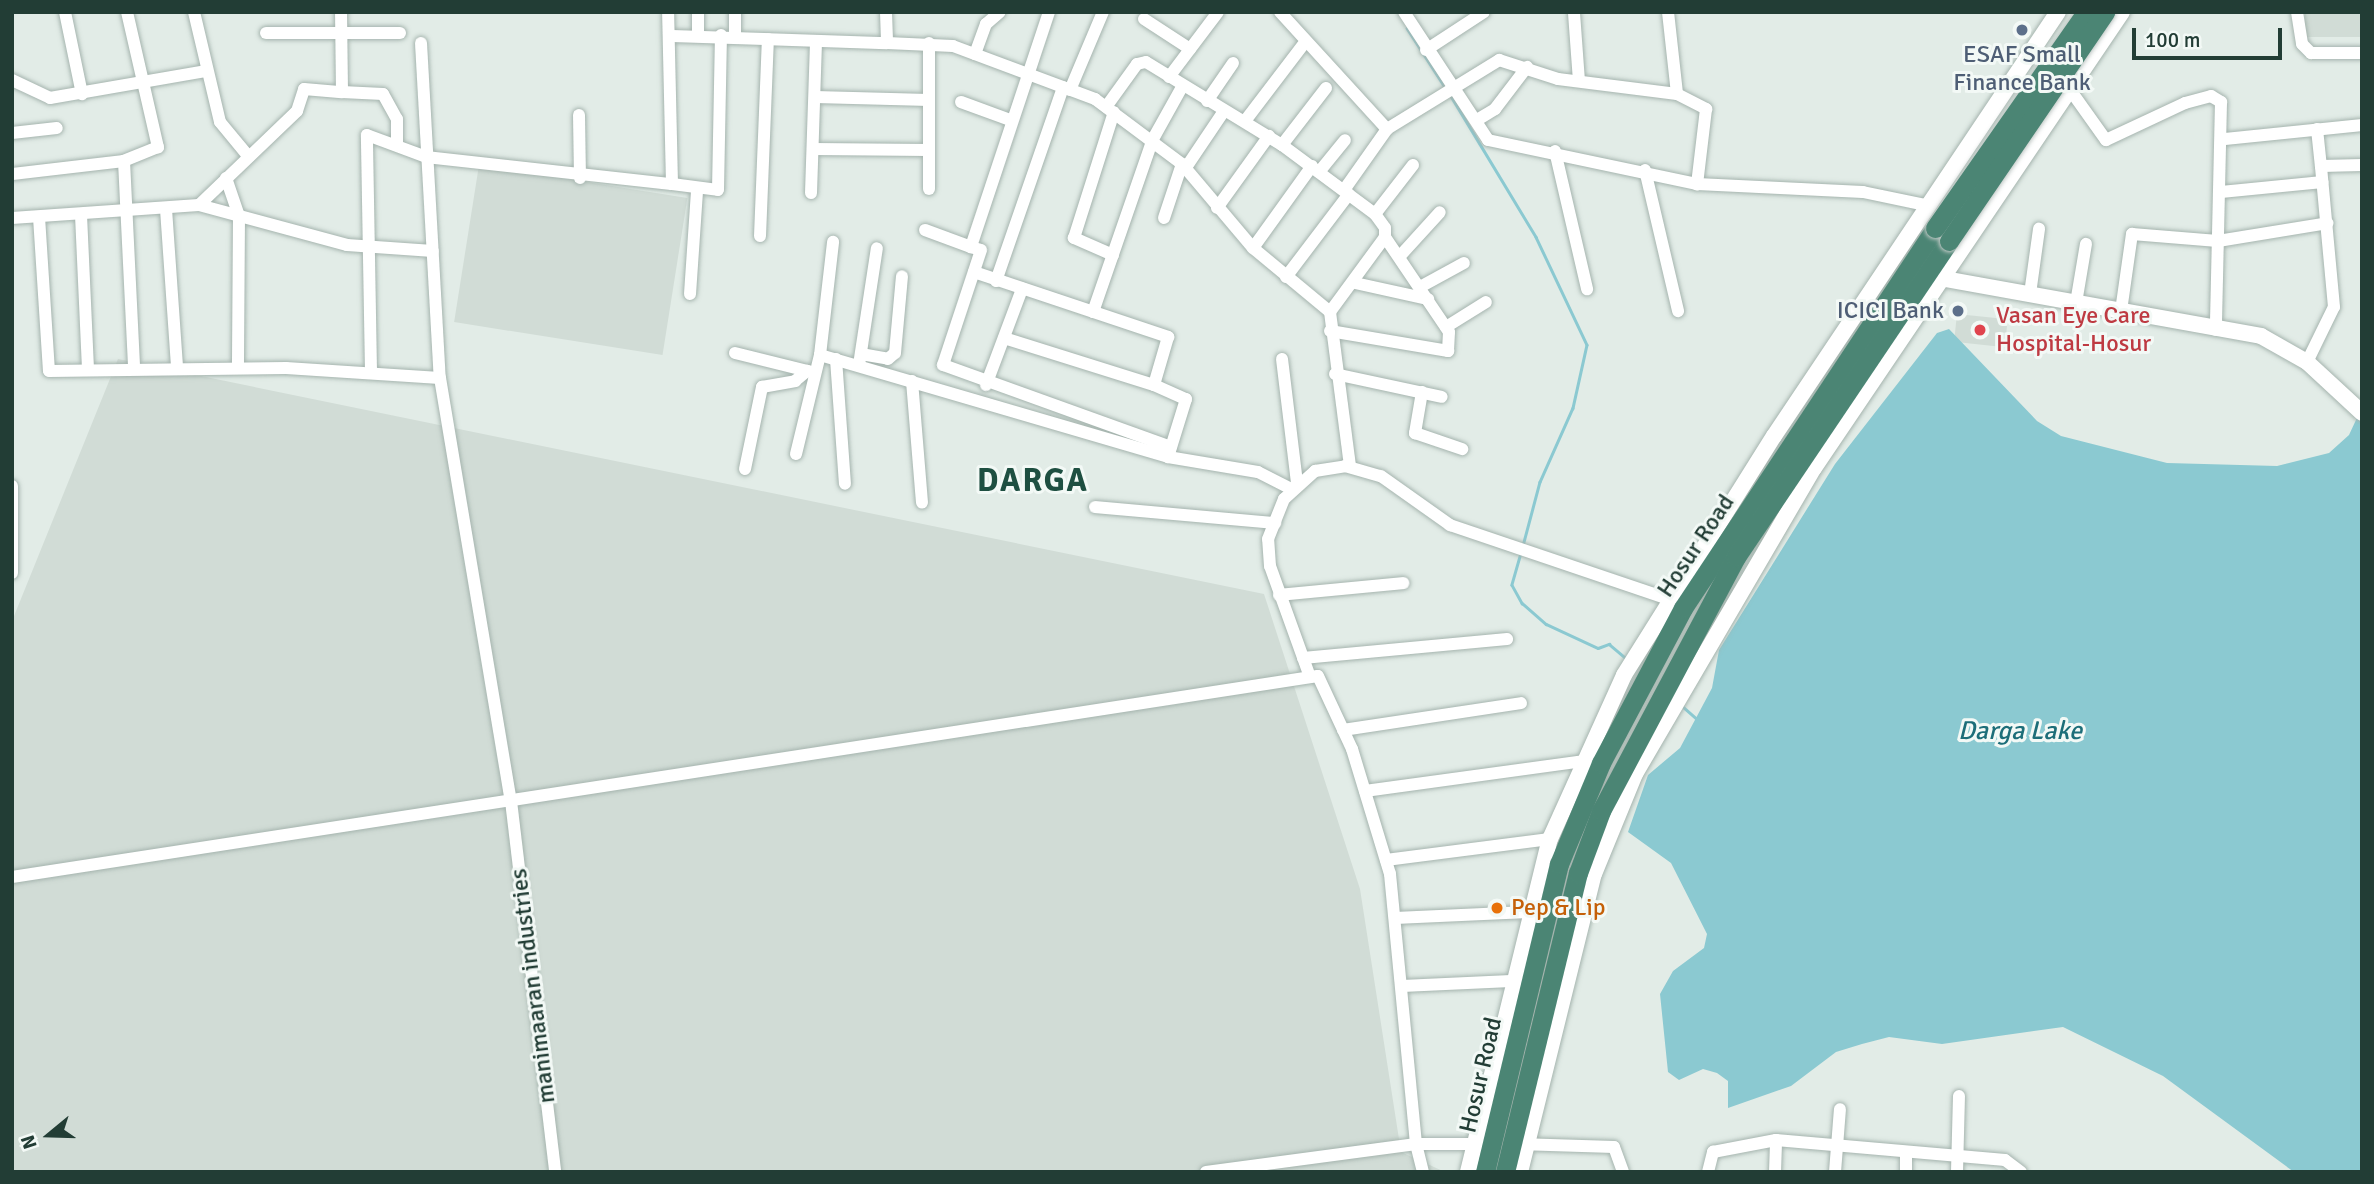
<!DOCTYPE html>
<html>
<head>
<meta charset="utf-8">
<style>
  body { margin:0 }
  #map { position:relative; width:2374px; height:1184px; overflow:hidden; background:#e2ece7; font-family:Signika,sans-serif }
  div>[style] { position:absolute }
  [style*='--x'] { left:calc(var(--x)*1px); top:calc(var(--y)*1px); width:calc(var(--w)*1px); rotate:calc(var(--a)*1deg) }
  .built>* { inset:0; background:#d1dcd6; transform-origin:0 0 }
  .water>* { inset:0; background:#8bc9d1 }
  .stream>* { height:2.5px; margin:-1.25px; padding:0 1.25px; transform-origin:1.25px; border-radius:1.25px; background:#8bc9d1 }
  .roads { filter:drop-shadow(0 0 2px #a5b4ae) drop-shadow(0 0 2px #a5b4ae) }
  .minor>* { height:12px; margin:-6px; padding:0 6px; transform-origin:6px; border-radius:6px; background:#fff }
  .tertiary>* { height:16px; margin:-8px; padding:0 8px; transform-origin:8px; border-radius:8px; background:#fff }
  .trunk>* { height:19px; margin:-9.5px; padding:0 9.5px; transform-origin:9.5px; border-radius:9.5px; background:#4b8574 }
  .bridges { filter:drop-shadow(0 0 2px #c1c9c6) drop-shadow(0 0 2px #c1c9c6) }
  .trunk-bridge>* { height:19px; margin:-9.5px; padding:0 9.5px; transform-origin:9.5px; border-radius:9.5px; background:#4b8574 }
  .dots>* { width:19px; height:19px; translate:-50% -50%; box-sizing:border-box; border:4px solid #f3f9f6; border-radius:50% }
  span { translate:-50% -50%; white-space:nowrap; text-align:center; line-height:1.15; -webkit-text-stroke:6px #f3f9f6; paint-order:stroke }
  .service-label { font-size:24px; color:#4e5e75 }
  .right { translate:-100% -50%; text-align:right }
  .health-label { font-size:24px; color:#be3a42 }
  .left { translate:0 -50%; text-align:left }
  .street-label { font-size:24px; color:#223d35 }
  .food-label { font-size:24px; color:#c56008 }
  .water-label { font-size:26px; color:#1d6e79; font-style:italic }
  .district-label { font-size:32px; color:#1e4f41; font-weight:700; letter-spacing:2px }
  .frame { position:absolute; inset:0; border:14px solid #223d35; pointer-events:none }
  .north { position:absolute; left:14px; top:1100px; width:70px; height:70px; -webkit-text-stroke:5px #f3f9f6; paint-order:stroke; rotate:251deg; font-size:19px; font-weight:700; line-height:28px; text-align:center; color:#223d35 }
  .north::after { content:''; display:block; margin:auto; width:24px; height:32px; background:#223d35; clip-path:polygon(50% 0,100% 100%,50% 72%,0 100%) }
  .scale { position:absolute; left:2132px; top:28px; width:150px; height:32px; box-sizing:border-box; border:4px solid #223d35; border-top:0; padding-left:9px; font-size:21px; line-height:24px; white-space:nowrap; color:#223d35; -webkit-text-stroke:5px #f3f9f6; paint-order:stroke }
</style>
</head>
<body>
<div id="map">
  <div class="built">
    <i style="left:2305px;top:12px;width:57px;height:25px"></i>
    <i style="left:479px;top:165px;width:211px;height:159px;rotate:9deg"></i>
    <i style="left:1957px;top:314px;width:51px;height:28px;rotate:6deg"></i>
    <i style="clip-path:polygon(118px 359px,1264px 594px,1360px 889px,1401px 1152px,1445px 1172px,12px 1172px,12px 621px)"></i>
  </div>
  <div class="water">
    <i style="clip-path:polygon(1949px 329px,2037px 421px,2061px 436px,2167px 463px,2277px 466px,2329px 453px,2349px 435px,2362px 407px,2362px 1172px,2294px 1172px,2163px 1076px,2063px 1027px,1942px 1044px,1889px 1037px,1862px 1044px,1836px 1052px,1791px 1086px,1728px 1108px,1728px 1081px,1717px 1073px,1703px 1069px,1679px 1080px,1668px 1072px,1660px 994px,1673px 971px,1704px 948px,1707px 934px,1671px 863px,1628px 832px,1648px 775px,1680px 748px,1712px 688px,1719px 650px,1835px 464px,1937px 333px)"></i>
  </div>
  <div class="stream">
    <i style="--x:1407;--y:28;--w:70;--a:57.2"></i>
    <i style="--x:1451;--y:96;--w:165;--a:58.9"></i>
    <i style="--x:1536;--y:237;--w:119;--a:64.7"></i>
    <i style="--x:1587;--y:345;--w:65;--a:102.5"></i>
    <i style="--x:1573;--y:408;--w:81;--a:114"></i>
    <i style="--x:1540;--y:482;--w:66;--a:104.9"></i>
    <i style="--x:1521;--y:553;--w:33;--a:106"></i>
    <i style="--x:1512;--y:585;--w:21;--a:61"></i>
    <i style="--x:1522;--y:603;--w:32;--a:41"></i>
    <i style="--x:1546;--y:624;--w:57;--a:24.8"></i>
    <i style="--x:1598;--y:648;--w:12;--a:-20"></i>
    <i style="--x:1609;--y:644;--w:25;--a:40"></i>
    <i style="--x:1681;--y:705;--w:21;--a:41"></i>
  </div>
  <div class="roads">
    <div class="minor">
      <i style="--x:65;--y:12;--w:84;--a:78.3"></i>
      <i style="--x:127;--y:12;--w:139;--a:77.1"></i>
      <i style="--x:158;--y:147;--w:37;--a:158"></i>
      <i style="--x:124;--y:161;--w:208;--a:87.2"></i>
      <i style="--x:194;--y:12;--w:113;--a:76.7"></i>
      <i style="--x:220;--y:122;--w:45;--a:50.4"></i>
      <i style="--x:886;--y:12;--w:31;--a:88"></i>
      <i style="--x:887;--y:43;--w:66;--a:2.6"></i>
      <i style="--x:953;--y:46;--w:152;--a:20.5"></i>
      <i style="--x:1095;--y:99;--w:109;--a:36.8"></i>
      <i style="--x:1182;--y:164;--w:110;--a:49.8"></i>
      <i style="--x:1253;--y:248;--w:100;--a:39.7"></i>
      <i style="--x:1049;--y:12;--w:248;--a:108.4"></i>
      <i style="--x:971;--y:247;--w:10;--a:17"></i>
      <i style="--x:981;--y:250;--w:121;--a:108.3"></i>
      <i style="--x:943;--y:365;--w:242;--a:19.8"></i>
      <i style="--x:1280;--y:12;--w:159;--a:47.6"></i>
      <i style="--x:1387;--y:129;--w:132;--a:-31.6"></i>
      <i style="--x:1499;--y:60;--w:62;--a:17.9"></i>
      <i style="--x:1558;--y:79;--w:120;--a:7.2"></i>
      <i style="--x:1404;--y:12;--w:153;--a:56.7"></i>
      <i style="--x:1488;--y:140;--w:214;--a:11.9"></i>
      <i style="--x:1697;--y:184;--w:166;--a:2.8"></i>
      <i style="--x:1863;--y:192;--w:68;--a:11.8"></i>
      <i style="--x:1668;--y:12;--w:82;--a:83.7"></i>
      <i style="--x:1677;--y:94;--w:33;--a:27"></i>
      <i style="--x:1706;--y:109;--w:76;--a:96.8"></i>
      <i style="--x:2297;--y:12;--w:32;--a:81"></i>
      <i style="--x:2302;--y:44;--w:13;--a:45"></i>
      <i style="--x:2311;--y:53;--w:51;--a:0"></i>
      <i style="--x:1574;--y:13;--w:68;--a:85.8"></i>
      <i style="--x:1144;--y:19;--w:55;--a:33.1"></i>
      <i style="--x:266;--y:33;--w:134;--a:0"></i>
      <i style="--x:672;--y:36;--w:215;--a:1.9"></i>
      <i style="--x:698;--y:36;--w:24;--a:-90"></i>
      <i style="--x:735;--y:37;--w:25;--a:-90"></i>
      <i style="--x:421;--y:43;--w:336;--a:86.8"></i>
      <i style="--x:440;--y:378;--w:429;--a:80.5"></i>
      <i style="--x:511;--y:801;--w:374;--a:83.2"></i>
      <i style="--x:1426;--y:50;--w:69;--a:-33.2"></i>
      <i style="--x:975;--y:54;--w:32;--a:-70"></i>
      <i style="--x:986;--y:24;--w:18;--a:-41"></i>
      <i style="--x:1169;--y:77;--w:81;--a:-53"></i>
      <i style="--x:12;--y:80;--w:42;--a:25.3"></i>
      <i style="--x:50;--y:98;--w:159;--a:-9.8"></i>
      <i style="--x:2066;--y:84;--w:69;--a:54.5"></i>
      <i style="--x:2106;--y:140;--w:87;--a:-25.1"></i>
      <i style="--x:2185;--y:103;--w:27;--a:-15"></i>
      <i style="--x:2211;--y:96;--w:12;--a:31"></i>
      <i style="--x:2221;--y:102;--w:228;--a:91.3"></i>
      <i style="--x:1326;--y:88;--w:72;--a:127.7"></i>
      <i style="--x:1282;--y:145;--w:116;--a:36.6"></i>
      <i style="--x:1375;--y:214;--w:17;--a:54"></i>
      <i style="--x:1385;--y:228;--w:9;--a:90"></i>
      <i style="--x:1385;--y:237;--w:93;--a:126.3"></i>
      <i style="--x:1330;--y:312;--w:156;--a:82.6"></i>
      <i style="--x:1070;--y:90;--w:85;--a:-67.1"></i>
      <i style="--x:342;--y:92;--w:41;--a:2.8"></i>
      <i style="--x:383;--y:94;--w:29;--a:61"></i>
      <i style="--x:397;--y:119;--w:25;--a:90"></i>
      <i style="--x:815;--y:97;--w:114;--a:1.5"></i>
      <i style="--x:1207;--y:101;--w:46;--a:-55.6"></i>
      <i style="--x:961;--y:102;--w:52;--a:20.2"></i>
      <i style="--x:1106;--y:107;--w:53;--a:-54.2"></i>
      <i style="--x:1137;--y:64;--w:9;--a:-13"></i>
      <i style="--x:1146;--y:62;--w:159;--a:31.4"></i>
      <i style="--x:579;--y:115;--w:63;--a:89.1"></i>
      <i style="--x:1477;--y:120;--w:21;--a:-31"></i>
      <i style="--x:1495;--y:109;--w:53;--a:-52.7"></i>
      <i style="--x:1245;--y:121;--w:96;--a:-52.7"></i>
      <i style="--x:2317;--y:129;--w:37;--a:84"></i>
      <i style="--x:12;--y:133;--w:45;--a:-6.3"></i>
      <i style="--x:2225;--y:139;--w:138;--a:-5.8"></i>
      <i style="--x:813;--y:149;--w:116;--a:0.5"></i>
      <i style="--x:1555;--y:151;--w:142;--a:76.9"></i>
      <i style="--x:1185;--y:169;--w:70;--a:-56.1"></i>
      <i style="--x:1645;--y:170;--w:145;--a:76.8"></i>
      <i style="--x:1319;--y:172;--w:41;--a:-50.9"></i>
      <i style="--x:12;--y:174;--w:113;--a:-6.6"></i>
      <i style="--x:226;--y:178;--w:40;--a:71.1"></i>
      <i style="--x:239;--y:216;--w:152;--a:90.4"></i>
      <i style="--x:672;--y:184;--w:46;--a:7.4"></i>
      <i style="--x:718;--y:190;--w:155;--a:-88.9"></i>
      <i style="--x:929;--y:189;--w:146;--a:-90"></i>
      <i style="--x:1344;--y:190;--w:75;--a:-54.8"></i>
      <i style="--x:2221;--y:192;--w:102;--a:-5.6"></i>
      <i style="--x:811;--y:193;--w:152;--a:-88.1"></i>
      <i style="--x:199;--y:205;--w:136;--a:-43.8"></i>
      <i style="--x:297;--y:111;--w:23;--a:-72"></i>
      <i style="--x:304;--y:89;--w:38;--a:5"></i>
      <i style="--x:342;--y:92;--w:80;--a:-90.7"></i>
      <i style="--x:1217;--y:208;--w:89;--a:-54.2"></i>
      <i style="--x:166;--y:209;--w:159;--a:86"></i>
      <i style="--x:1375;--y:214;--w:62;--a:-52.2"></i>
      <i style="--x:81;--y:215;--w:155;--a:87.4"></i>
      <i style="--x:39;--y:217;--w:154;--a:86.3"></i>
      <i style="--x:49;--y:371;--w:237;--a:-0.7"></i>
      <i style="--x:286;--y:368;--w:154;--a:3.7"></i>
      <i style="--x:12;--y:218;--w:187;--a:-4"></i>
      <i style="--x:199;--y:205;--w:153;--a:15.1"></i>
      <i style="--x:347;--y:245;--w:86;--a:4"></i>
      <i style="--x:1164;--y:218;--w:57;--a:-71.6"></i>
      <i style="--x:925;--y:230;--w:49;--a:20.3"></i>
      <i style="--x:760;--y:236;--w:197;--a:-87.7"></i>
      <i style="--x:1253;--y:248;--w:101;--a:-54.3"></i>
      <i style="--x:1113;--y:255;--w:43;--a:-156.4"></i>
      <i style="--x:1074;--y:238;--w:132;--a:-72.4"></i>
      <i style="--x:1400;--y:256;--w:59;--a:-47.7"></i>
      <i style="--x:974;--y:272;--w:205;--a:18.5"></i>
      <i style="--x:1168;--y:337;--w:50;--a:106.3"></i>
      <i style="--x:1154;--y:385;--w:35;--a:24"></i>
      <i style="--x:1186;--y:399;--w:61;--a:107.2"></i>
      <i style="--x:1168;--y:457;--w:91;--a:9.5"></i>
      <i style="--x:1258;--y:472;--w:38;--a:27"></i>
      <i style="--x:1286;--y:277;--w:104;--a:-52.8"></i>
      <i style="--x:996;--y:281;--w:205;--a:-70.9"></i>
      <i style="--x:1355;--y:283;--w:75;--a:12.4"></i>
      <i style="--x:1420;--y:287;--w:50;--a:-28.6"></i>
      <i style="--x:690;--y:294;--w:104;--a:-86.1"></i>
      <i style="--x:2030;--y:294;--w:66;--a:-82.1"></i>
      <i style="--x:2076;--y:303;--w:60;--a:-80.4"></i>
      <i style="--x:2121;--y:311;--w:78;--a:-81.9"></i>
      <i style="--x:2132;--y:234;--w:86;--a:4.7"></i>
      <i style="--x:2218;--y:241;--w:111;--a:-9.3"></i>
      <i style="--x:1093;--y:312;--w:183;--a:-70.9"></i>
      <i style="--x:1153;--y:139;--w:60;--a:-60.9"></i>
      <i style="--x:1446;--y:327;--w:47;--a:-32"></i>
      <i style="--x:1330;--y:331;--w:120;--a:9.6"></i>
      <i style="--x:1448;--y:351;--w:19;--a:-87"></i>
      <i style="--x:1449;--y:332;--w:115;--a:-124"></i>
      <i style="--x:1004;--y:338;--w:157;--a:17.4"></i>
      <i style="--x:735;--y:353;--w:79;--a:13.9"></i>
      <i style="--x:861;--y:354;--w:27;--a:10"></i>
      <i style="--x:888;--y:359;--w:9;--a:-41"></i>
      <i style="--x:895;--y:353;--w:77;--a:-84.8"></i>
      <i style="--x:820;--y:355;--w:363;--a:16.3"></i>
      <i style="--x:836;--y:359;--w:125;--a:85.9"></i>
      <i style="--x:1282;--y:359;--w:125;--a:83.1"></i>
      <i style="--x:2307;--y:362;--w:61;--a:-63.9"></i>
      <i style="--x:2334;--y:307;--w:142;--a:-95.3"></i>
      <i style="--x:2321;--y:166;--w:41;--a:-1.4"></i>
      <i style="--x:859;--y:365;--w:118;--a:-81.3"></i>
      <i style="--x:371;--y:372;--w:237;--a:-91"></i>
      <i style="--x:367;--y:135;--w:63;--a:20.4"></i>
      <i style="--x:426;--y:157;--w:247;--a:6.3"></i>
      <i style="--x:672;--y:184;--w:172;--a:-91.3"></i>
      <i style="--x:1335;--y:374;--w:109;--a:12.1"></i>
      <i style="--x:912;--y:381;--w:122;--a:85.3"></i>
      <i style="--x:986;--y:385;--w:103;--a:-69.4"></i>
      <i style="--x:1422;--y:392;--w:42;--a:99.7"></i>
      <i style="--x:1415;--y:433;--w:50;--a:18.8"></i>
      <i style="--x:796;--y:454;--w:102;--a:-76.4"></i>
      <i style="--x:820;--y:355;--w:114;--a:-83.4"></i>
      <i style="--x:745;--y:469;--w:84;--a:-78.3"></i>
      <i style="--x:762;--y:387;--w:34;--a:-10"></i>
      <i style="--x:795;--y:381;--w:16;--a:-40"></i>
      <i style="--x:12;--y:486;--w:87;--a:90"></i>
      <i style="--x:1095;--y:507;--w:181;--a:5.1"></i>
      <i style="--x:1279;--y:595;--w:125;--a:-5.5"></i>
      <i style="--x:1303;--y:658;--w:205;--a:-5.3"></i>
      <i style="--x:1310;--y:677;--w:118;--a:-109.8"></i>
      <i style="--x:1270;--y:566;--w:27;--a:-94"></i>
      <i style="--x:1268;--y:539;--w:43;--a:-68.2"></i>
      <i style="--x:1284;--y:499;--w:42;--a:-42.1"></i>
      <i style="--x:1315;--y:471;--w:30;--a:-9"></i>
      <i style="--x:1345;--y:466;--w:37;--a:16"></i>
      <i style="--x:1381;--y:476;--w:85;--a:35.4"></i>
      <i style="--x:1450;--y:525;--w:231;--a:18.7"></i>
      <i style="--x:1343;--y:730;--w:180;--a:-8.6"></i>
      <i style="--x:1365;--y:791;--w:220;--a:-7.8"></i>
      <i style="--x:1386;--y:860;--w:165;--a:-7.3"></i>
      <i style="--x:12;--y:877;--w:1321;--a:-8.75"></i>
      <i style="--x:1318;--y:676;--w:81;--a:65"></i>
      <i style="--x:1352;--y:749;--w:131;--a:73.1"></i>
      <i style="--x:1390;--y:874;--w:271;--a:84.5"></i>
      <i style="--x:1416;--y:1144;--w:68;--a:0"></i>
      <i style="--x:1395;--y:918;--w:133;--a:-2.6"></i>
      <i style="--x:1402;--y:986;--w:109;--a:-2.6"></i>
      <i style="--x:1518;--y:1144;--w:96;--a:1.8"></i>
      <i style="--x:1614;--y:1147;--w:27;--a:70"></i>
      <i style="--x:1206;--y:1172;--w:212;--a:-7.6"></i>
      <i style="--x:1416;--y:1144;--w:29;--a:76"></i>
      <i style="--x:1708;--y:1172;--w:21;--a:-76"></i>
      <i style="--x:1713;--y:1152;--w:64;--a:-10.8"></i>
      <i style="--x:1775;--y:1172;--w:32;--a:-88"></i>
      <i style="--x:1776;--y:1140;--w:230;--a:5"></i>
      <i style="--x:2005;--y:1160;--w:20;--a:37"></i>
      <i style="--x:1835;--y:1172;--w:63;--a:-85.5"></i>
      <i style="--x:1906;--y:1172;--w:18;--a:-90"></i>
      <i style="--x:1957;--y:1172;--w:76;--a:-88.5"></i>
    </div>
    <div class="tertiary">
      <i style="--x:1945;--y:279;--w:321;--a:10.2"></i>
      <i style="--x:2261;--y:336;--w:53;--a:29.5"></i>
      <i style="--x:2307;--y:362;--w:75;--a:42.8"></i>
      <i style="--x:1468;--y:1172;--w:343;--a:-76.2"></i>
      <i style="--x:1550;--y:839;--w:180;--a:-65.7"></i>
      <i style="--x:1624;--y:675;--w:282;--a:-57.9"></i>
      <i style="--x:1774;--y:436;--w:510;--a:-56.19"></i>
      <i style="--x:1520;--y:1172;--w:307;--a:-76.1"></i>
      <i style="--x:1594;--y:874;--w:108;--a:-67.7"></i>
      <i style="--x:1635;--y:774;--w:355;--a:-59.7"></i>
      <i style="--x:1814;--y:468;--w:550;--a:-55.96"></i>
    </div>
    <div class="trunk">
      <i style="--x:1485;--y:1172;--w:317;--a:-76.5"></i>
      <i style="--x:1559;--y:864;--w:109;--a:-67.4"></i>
      <i style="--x:1601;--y:763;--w:175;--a:-62.1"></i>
      <i style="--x:1683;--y:608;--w:456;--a:-56.4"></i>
      <i style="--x:1505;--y:1172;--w:308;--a:-76.3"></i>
      <i style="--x:1578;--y:873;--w:66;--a:-69.6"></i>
      <i style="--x:1601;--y:811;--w:288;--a:-62"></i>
      <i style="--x:1736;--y:557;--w:381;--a:-56"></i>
    </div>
  </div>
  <div class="bridges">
    <div class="trunk-bridge">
      <i style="--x:1935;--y:228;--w:264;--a:-55"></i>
      <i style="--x:1949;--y:241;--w:277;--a:-55.7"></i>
    </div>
  </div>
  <div class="dots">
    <i style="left:2022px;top:30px;background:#5c6f8a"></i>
    <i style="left:1958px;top:311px;background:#5c6f8a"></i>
    <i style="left:1980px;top:330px;background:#e0444e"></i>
    <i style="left:1497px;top:908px;background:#e8710a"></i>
  </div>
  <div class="service-label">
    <span style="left:2022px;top:69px">ESAF Small<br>Finance Bank</span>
    <span class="right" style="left:1944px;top:311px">ICICI Bank</span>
  </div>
  <div class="health-label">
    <span class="left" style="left:1996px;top:330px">Vasan Eye Care<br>Hospital-Hosur</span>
  </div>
  <div class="street-label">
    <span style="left:1696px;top:546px;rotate:-56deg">Hosur Road</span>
    <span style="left:533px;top:986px;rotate:-97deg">manimaaran industries</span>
    <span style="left:1481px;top:1075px;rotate:-77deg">Hosur Road</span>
  </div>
  <div class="food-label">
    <span class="left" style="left:1511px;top:908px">Pep &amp; Lip</span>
  </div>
  <div class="water-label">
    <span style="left:2020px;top:732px">Darga Lake</span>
  </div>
  <div class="district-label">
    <span style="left:1033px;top:481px">DARGA</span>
  </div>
  <div class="frame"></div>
  <div class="north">N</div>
  <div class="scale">100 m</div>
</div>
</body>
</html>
